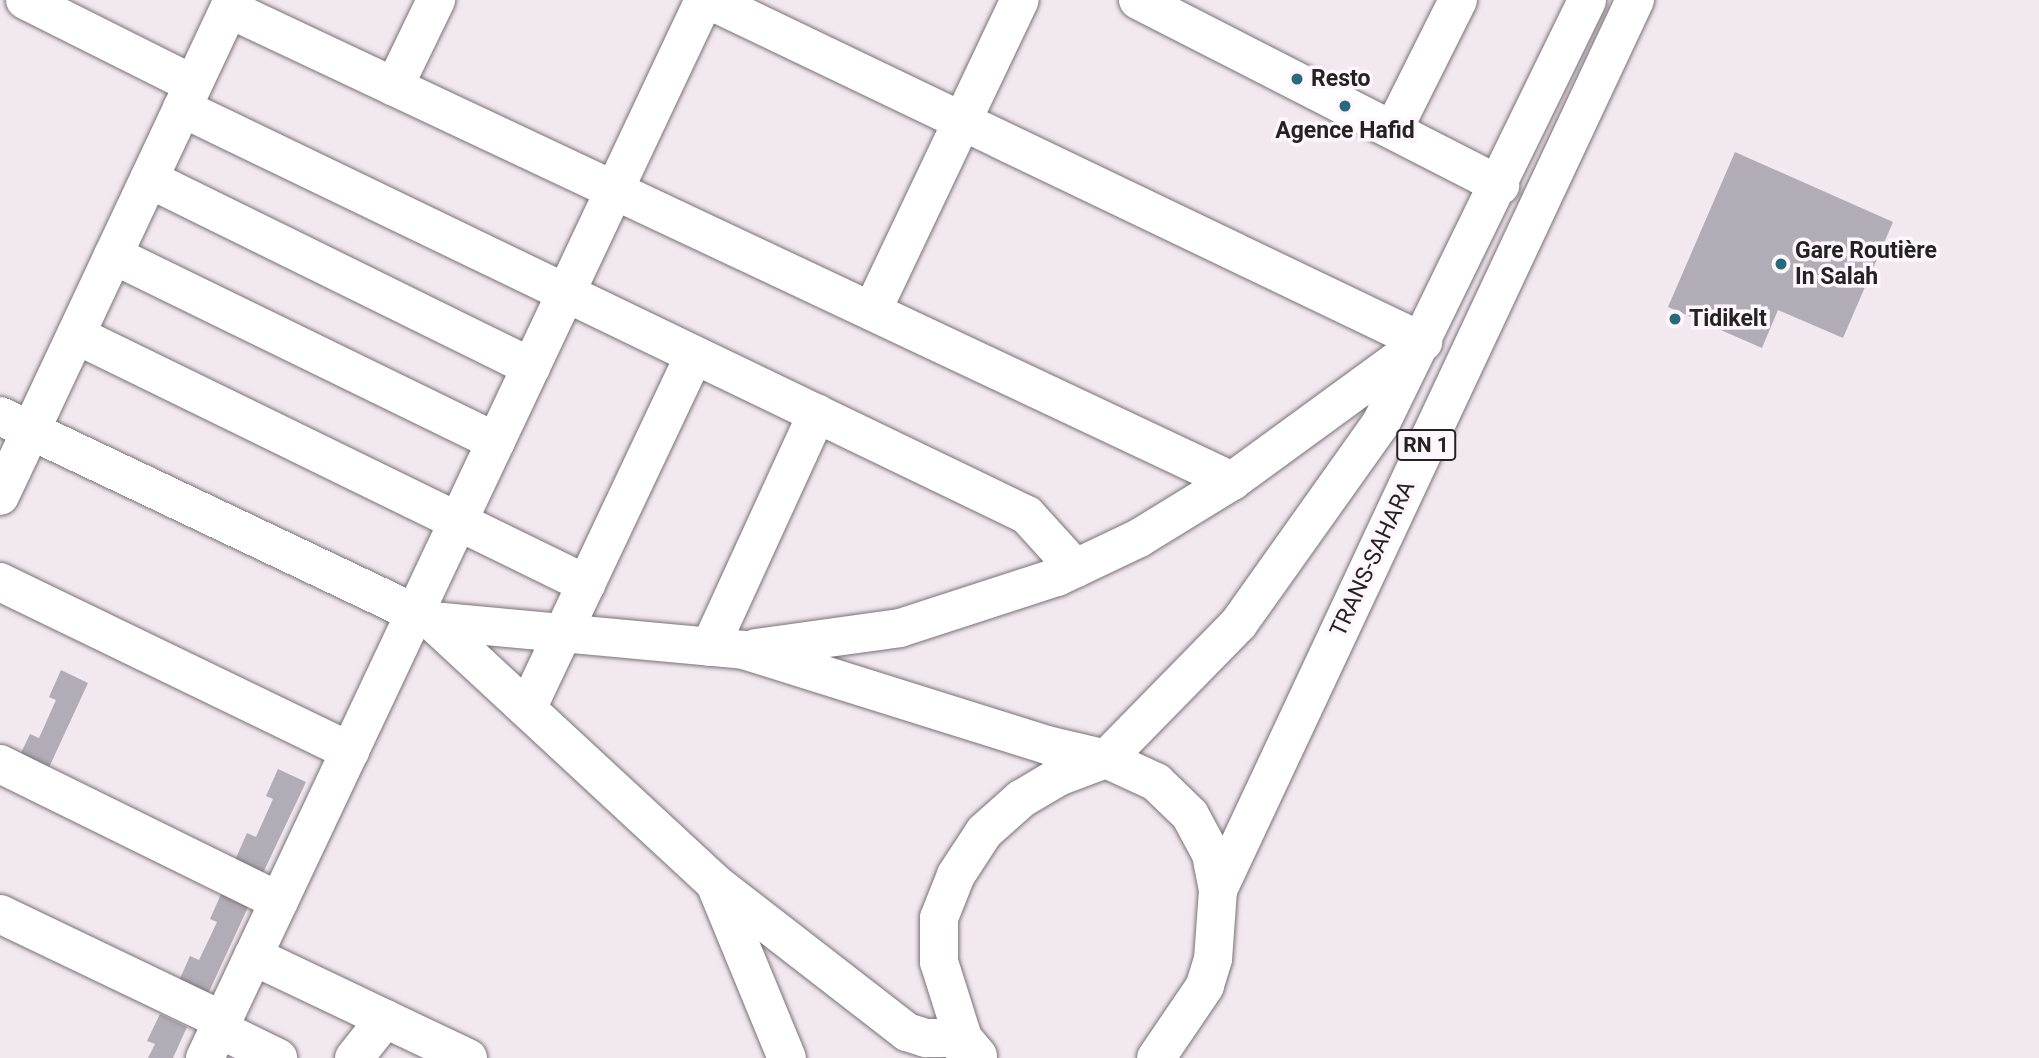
<!DOCTYPE html>
<html>
<head>
<meta charset="utf-8">
<style>
  body { margin:0 }
  #map { position:relative; width:2039px; height:1058px; overflow:hidden; background:#f2e8ef; font-family:Roboto,sans-serif }
  div>[style] { position:absolute }
  [style*='--x'] { left:calc(var(--x)*1px); top:calc(var(--y)*1px); width:calc(var(--w)*1px); rotate:calc(var(--a)*1deg) }
  .building>* { inset:0; background:#b2acb6 }
  .roads { filter:drop-shadow(0 0 2px #7a7178) drop-shadow(0 0 2px #7a7178) }
  .minor>* { height:38px; margin:-19px; padding:0 19px; transform-origin:19px; border-radius:19px; background:#fff }
  .major>* { height:38px; margin:-19px; padding:0 19px; transform-origin:19px; border-radius:19px; background:#fff }
  .dots>* { width:19px; height:19px; translate:-50% -50%; box-sizing:border-box; border:4px solid #fef6fc; border-radius:50% }
  span { translate:-50% -50%; white-space:nowrap; text-align:center; line-height:1.15; -webkit-text-stroke:7px #fef6fc; paint-order:stroke }
  .shield-label span { padding:2px 5px; background:#fef6fc; border:2px solid; border-radius:5px; -webkit-text-stroke-width:0 }
  .shield-label { font-size:21px; color:#252224; font-weight:700 }
  .poi-label { font-size:23px; color:#252224; font-weight:700 }
  .left { translate:0 -50%; text-align:left }
  .street-label { font-size:23px; color:#252224 }
</style>
</head>
<body>
<div id="map">
  <div class="building">
    <i style="clip-path:polygon(1735px 152px,1893px 222px,1843px 338px,1778px 310px,1762px 348px,1668px 307px)"></i>
    <i style="clip-path:polygon(61px 670px,88px 683px,46px 774px,17px 761px,30px 734px,39px 738px,56px 700px,49px 697px)"></i>
    <i style="clip-path:polygon(278px 769px,306px 782px,263px 873px,235px 860px,247px 833px,256px 837px,273px 799px,266px 796px)"></i>
    <i style="clip-path:polygon(222px 892px,249px 905px,207px 996px,178px 983px,190px 956px,199px 960px,217px 922px,210px 919px)"></i>
    <i style="clip-path:polygon(160px 1014px,187px 1027px,173px 1058px,148px 1058px,155px 1044px,147px 1041px)"></i>
  </div>
  <div class="roads">
    <div class="minor">
      <i style="--x:25;--y:0;--w:188;--a:26.6"></i>
      <i style="--x:709;--y:0;--w:792;--a:25.59"></i>
      <i style="--x:1138;--y:0;--w:407;--a:27.1"></i>
      <i style="--x:229;--y:9;--w:1109;--a:25.2"></i>
      <i style="--x:394;--y:87;--w:97;--a:-64.2"></i>
      <i style="--x:182;--y:108;--w:938;--a:25.72"></i>
      <i style="--x:1027;--y:515;--w:72;--a:47.8"></i>
      <i style="--x:1393;--y:130;--w:145;--a:-63.4"></i>
      <i style="--x:149;--y:179;--w:426;--a:26.2"></i>
      <i style="--x:113;--y:255;--w:426;--a:26"></i>
      <i style="--x:872;--y:311;--w:344;--a:-64.6"></i>
      <i style="--x:76;--y:335;--w:568;--a:26.02"></i>
      <i style="--x:0;--y:496;--w:548;--a:-64.84"></i>
      <i style="--x:0;--y:582;--w:389;--a:25.8"></i>
      <i style="--x:710;--y:647;--w:257;--a:-65.4"></i>
      <i style="--x:527;--y:709;--w:391;--a:-64.7"></i>
      <i style="--x:0;--y:764;--w:311;--a:26.2"></i>
      <i style="--x:0;--y:914;--w:247;--a:25.6"></i>
      <i style="--x:253;--y:956;--w:238;--a:25.4"></i>
      <i style="--x:219;--y:1029;--w:66;--a:26.2"></i>
      <i style="--x:205;--y:1058;--w:1170;--a:-64.75"></i>
      <i style="--x:354;--y:1058;--w:50;--a:-51.5"></i>
    </div>
    <div class="major">
      <i style="--x:0;--y:416;--w:478;--a:25.4"></i>
      <i style="--x:432;--y:621;--w:387;--a:42.8"></i>
      <i style="--x:716;--y:884;--w:242;--a:37.8"></i>
      <i style="--x:907;--y:1032;--w:20;--a:18"></i>
      <i style="--x:926;--y:1038;--w:37;--a:0"></i>
      <i style="--x:963;--y:1038;--w:20;--a:84"></i>
      <i style="--x:432;--y:621;--w:313;--a:5.3"></i>
      <i style="--x:744;--y:650;--w:318;--a:17.4"></i>
      <i style="--x:1047;--y:745;--w:61;--a:13.3"></i>
      <i style="--x:1106;--y:759;--w:190;--a:-45.6"></i>
      <i style="--x:1239;--y:623;--w:245;--a:-54.6"></i>
      <i style="--x:1381;--y:423;--w:470;--a:-64"></i>
      <i style="--x:756;--y:648;--w:145;--a:-7.9"></i>
      <i style="--x:900;--y:628;--w:165;--a:-18"></i>
      <i style="--x:1057;--y:577;--w:91;--a:-25.4"></i>
      <i style="--x:1139;--y:538;--w:109;--a:-31.5"></i>
      <i style="--x:1232;--y:481;--w:228;--a:-36.1"></i>
      <i style="--x:716;--y:886;--w:186;--a:67.6"></i>
      <i style="--x:1218;--y:890;--w:983;--a:-64.9"></i>
      <i style="--x:978;--y:1056;--w:23;--a:-130"></i>
      <i style="--x:963;--y:1038;--w:80;--a:-107.5"></i>
      <i style="--x:939;--y:962;--w:44;--a:-90"></i>
      <i style="--x:939;--y:918;--w:46;--a:-68.4"></i>
      <i style="--x:956;--y:875;--w:51;--a:-56.9"></i>
      <i style="--x:984;--y:832;--w:50;--a:-41.7"></i>
      <i style="--x:1021;--y:799;--w:43;--a:-30.7"></i>
      <i style="--x:1058;--y:777;--w:51;--a:-20.6"></i>
      <i style="--x:1106;--y:759;--w:55;--a:24.7"></i>
      <i style="--x:1156;--y:782;--w:47;--a:44.1"></i>
      <i style="--x:1190;--y:815;--w:44;--a:61.7"></i>
      <i style="--x:1211;--y:854;--w:37;--a:79"></i>
      <i style="--x:1218;--y:890;--w:69;--a:94.1"></i>
      <i style="--x:1213;--y:959;--w:28;--a:107"></i>
      <i style="--x:1205;--y:986;--w:87;--a:124.2"></i>
    </div>
  </div>
  <div class="dots">
    <i style="left:1297px;top:79px;background:#286a7d"></i>
    <i style="left:1345px;top:106px;background:#286a7d"></i>
    <i style="left:1781px;top:264px;background:#286a7d"></i>
    <i style="left:1675px;top:319px;background:#286a7d"></i>
  </div>
  <div class="shield-label">
    <span style="left:1426px;top:445px">RN 1</span>
  </div>
  <div class="poi-label">
    <span class="left" style="left:1311px;top:79px">Resto</span>
    <span style="left:1345px;top:131px">Agence Hafid</span>
    <span class="left" style="left:1795px;top:264px">Gare Routière<br>In Salah</span>
    <span class="left" style="left:1689px;top:319px">Tidikelt</span>
  </div>
  <div class="street-label">
    <span style="left:1373px;top:559px;rotate:-65deg">TRANS-SAHARA</span>
  </div>
</div>
</body>
</html>
